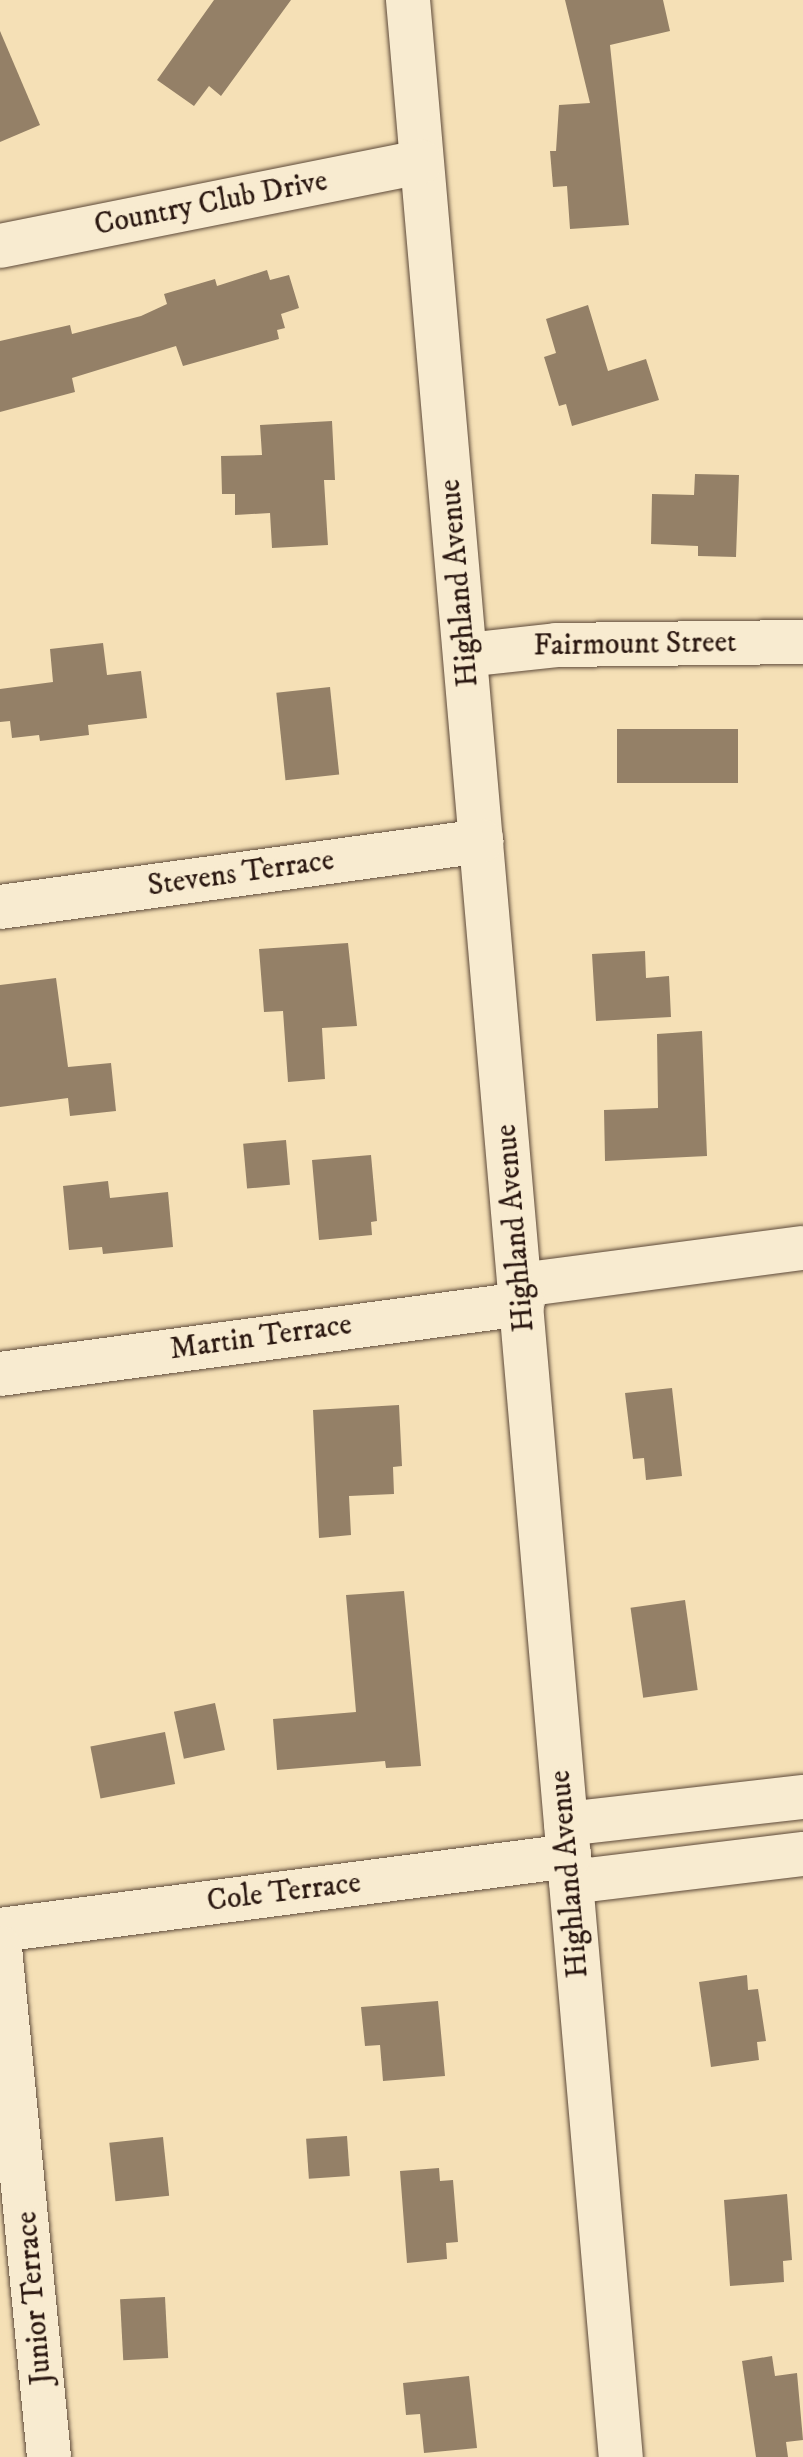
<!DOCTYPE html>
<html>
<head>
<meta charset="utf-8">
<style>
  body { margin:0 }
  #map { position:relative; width:803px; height:2457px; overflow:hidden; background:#f5e0b6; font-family:"IM FELL DW Pica",serif }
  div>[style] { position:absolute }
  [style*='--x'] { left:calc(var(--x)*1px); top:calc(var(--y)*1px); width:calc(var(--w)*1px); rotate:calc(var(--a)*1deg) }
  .building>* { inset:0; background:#948067; transform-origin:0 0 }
  .roads { filter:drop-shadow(0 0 2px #5e4a3a) drop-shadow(0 0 2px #5e4a3a) }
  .minor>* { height:44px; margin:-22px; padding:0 22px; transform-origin:22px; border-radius:22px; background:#f8ebd0 }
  span { translate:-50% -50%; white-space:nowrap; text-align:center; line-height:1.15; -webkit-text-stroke:6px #f8ebd0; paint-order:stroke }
  .street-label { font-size:30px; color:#2b1811 }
</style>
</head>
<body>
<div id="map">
  <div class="building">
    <i style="clip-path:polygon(214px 0,291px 0,221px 96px,209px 86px,194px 106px,157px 80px)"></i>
    <i style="clip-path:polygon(565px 0,663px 0,670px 31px,610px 45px,629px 225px,570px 229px,567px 186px,553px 187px,550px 151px,556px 151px,559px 105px,590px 103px)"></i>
    <i style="clip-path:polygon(0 31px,40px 125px,0 142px)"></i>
    <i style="clip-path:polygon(267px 270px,270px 280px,289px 275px,299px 308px,281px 314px,285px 328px,277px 330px,279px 339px,183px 366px,176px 346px,72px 378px,75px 392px,0 412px,0 341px,70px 325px,72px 334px,141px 316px,167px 304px,164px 294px,215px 279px,217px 286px)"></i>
    <i style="clip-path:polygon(588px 305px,608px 371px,646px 359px,659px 400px,572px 426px,566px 404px,559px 406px,544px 357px,556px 353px,546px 319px)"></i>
    <i style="clip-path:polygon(332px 421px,335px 480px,324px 480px,328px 545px,272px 548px,270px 513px,235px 515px,235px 494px,222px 494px,221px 456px,262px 455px,260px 425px)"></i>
    <i style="clip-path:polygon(695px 474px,739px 475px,736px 557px,698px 556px,698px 546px,651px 544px,652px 494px,694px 495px)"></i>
    <i style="clip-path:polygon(103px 643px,107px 675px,141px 671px,147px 718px,88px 725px,89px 735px,40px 741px,39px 735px,12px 738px,10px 721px,0 722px,0 689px,53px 682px,50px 649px)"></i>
    <i style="left:330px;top:687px;width:88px;height:54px;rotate:84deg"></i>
    <i style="left:617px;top:729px;width:121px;height:54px"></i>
    <i style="clip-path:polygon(348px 943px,357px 1026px,322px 1028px,325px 1079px,288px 1082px,283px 1011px,264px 1012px,259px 949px)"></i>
    <i style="clip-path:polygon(645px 951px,646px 978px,669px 976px,671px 1017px,596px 1021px,592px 954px)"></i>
    <i style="clip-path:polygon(56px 978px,68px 1067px,111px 1063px,116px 1111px,70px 1116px,68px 1098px,0 1107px,0 985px)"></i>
    <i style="clip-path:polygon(702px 1031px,707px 1156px,605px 1161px,604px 1110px,658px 1108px,657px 1034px)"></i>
    <i style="left:286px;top:1140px;width:45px;height:43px;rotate:85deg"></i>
    <i style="clip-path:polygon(371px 1155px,377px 1221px,371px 1222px,372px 1235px,319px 1240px,312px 1160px)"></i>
    <i style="clip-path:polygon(108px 1181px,110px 1198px,168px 1192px,173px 1247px,103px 1254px,102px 1247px,69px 1250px,63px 1186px)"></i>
    <i style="clip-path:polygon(672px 1388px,682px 1476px,646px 1480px,644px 1458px,633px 1459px,625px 1393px)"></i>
    <i style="clip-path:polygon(399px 1405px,402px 1466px,393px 1467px,394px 1494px,349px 1496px,351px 1535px,319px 1538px,313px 1410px)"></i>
    <i style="clip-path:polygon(404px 1591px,421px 1766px,386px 1768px,385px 1761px,277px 1770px,273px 1719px,356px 1712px,346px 1595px)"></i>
    <i style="left:685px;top:1600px;width:91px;height:55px;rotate:82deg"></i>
    <i style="left:215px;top:1703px;width:48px;height:42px;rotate:78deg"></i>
    <i style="left:165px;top:1732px;width:53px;height:76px;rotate:79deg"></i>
    <i style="clip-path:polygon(747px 1975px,748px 1990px,758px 1989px,766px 2041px,757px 2042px,759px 2060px,711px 2067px,699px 1982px)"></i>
    <i style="clip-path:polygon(438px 2001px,445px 2076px,383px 2081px,380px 2045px,365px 2046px,361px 2007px)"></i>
    <i style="left:347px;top:2136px;width:40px;height:41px;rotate:86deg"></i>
    <i style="left:163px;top:2137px;width:59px;height:54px;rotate:84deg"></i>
    <i style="clip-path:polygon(439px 2168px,440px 2181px,453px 2180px,458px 2242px,446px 2243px,447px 2259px,407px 2263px,400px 2171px)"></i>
    <i style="clip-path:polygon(787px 2194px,792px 2260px,783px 2261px,784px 2282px,730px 2286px,724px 2200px)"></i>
    <i style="left:165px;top:2297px;width:61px;height:45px;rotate:87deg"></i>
    <i style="clip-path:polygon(772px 2356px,775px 2376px,797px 2373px,803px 2440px,786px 2442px,788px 2457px,756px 2457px,742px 2361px)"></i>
    <i style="clip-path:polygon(469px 2376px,477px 2448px,424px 2453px,420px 2414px,406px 2415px,403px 2383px)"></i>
  </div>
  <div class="roads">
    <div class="minor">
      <i style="--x:408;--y:0;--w:2466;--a:85.05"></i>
      <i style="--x:0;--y:246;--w:429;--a:-11.3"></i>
      <i style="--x:466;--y:655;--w:91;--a:-6.3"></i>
      <i style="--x:556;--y:645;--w:247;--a:-0.7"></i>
      <i style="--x:0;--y:907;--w:486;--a:-7.8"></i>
      <i style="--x:521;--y:1285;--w:284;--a:-7.5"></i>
      <i style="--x:0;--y:1374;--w:527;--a:-7.64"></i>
      <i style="--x:566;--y:1824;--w:239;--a:-6.5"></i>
      <i style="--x:571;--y:1882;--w:234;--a:-6.9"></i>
      <i style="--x:0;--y:1930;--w:574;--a:-7.41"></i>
      <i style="--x:0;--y:1948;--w:511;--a:84.5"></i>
    </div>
  </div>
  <div class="street-label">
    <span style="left:211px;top:204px;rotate:-11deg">Country Club Drive</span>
    <span style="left:460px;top:583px;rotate:-95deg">Highland Avenue</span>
    <span style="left:635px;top:645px;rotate:-1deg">Fairmount Street</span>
    <span style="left:241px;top:874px;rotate:-8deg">Stevens Terrace</span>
    <span style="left:516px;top:1228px;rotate:-95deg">Highland Avenue</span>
    <span style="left:261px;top:1338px;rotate:-8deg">Martin Terrace</span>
    <span style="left:570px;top:1874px;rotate:-95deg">Highland Avenue</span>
    <span style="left:284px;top:1893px;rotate:-7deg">Cole Terrace</span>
    <span style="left:35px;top:2298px;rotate:-95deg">Junior Terrace</span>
  </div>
</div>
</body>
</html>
